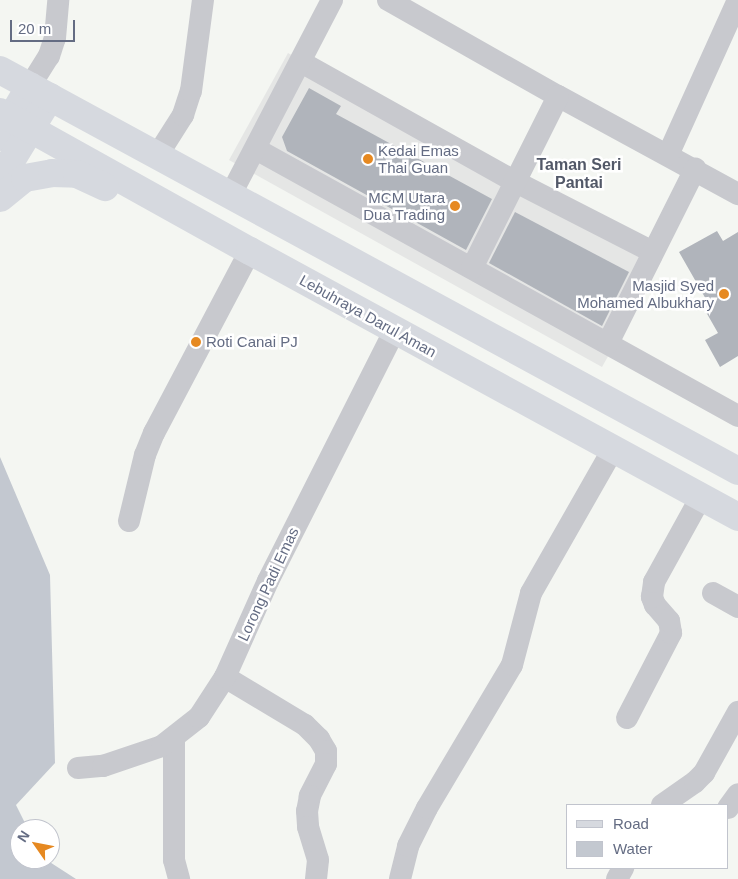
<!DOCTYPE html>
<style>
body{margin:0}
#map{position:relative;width:738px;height:879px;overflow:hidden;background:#f4f6f2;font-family:Arial,sans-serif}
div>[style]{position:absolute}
.built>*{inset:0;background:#e5e6e5}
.water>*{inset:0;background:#c3c8d0}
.building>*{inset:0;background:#b0b4bb}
.minor>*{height:22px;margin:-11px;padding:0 11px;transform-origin:11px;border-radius:11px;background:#c8c9ce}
.major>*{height:28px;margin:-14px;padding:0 14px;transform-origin:14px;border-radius:14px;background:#d6d9df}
.highway>*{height:28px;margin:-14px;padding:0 14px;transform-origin:14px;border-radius:14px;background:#d6d9df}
.dots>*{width:14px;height:14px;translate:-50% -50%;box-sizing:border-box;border:2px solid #fff;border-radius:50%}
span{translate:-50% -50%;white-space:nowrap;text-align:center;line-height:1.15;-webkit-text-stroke:5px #fff;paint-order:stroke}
.poi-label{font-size:15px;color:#646c83}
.left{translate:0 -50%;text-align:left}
.right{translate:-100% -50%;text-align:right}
.street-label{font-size:15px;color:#646c83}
.neighbourhood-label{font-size:16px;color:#525868;font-weight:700}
.legend{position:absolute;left:566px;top:804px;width:162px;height:65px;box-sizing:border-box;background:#fff;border:1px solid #c1c4cd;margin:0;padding:6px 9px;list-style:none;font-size:15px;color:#646c83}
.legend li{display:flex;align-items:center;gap:10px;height:25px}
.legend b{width:25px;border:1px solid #c1c4cd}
.north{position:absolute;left:10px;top:819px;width:50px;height:50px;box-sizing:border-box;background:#fff;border:1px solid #c1c4cd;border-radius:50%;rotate:303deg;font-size:14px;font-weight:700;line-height:20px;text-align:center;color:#646c83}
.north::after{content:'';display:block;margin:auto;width:18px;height:22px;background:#e68921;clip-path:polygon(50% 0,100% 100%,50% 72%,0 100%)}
.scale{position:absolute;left:10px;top:20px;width:65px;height:22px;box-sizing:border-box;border:2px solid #646c83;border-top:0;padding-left:6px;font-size:15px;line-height:18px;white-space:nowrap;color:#646c83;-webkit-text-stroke:4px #fff;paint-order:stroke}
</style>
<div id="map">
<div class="built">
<div style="clip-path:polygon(288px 53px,662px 260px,602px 367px,229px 160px)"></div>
</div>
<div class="water">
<div style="clip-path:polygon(0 457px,50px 575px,55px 763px,16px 805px,28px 829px,20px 829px,20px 859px,45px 859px,76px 879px,0 879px)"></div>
</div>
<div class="building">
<div style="clip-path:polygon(309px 88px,341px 106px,336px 114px,492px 199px,466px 250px,287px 151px,282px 137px)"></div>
<div style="clip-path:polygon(515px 212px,629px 272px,602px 326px,489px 263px)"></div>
<div style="clip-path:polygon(717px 231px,723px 241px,738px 232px,738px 356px,720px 367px,705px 340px,718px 333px,702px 305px,707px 301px,679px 252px)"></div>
</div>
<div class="minor">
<div style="left:388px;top:0;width:195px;rotate:29.5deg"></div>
<div style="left:558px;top:96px;width:205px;rotate:28.6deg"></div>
<div style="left:301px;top:62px;width:244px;rotate:29.2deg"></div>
<div style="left:514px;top:181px;width:156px;rotate:27.1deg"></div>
<div style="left:30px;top:86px;width:36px;rotate:-58deg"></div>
<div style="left:49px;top:56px;width:19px;rotate:-72deg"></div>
<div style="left:55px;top:38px;width:38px;rotate:-85deg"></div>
<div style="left:256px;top:149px;width:551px;rotate:28.98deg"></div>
<div style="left:668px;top:155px;width:170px;rotate:-65.7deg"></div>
<div style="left:157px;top:156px;width:49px;rotate:-57.6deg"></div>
<div style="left:183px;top:115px;width:25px;rotate:-72deg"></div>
<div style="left:191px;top:91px;width:92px;rotate:-82.5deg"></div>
<div style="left:230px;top:196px;width:221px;rotate:-62.5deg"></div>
<div style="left:472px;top:268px;width:192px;rotate:-63.4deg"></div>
<div style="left:608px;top:343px;width:195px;rotate:-63.4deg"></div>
<div style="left:129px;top:521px;width:68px;rotate:-76.4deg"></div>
<div style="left:145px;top:455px;width:24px;rotate:-68deg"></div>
<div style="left:154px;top:433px;width:206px;rotate:-62.2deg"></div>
<div style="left:713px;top:593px;width:29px;rotate:29deg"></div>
<div style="left:225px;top:677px;width:93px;rotate:31deg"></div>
<div style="left:305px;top:725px;width:20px;rotate:45deg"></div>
<div style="left:319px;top:739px;width:14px;rotate:60deg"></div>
<div style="left:326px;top:751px;width:13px;rotate:90deg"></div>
<div style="left:326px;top:764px;width:36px;rotate:117deg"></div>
<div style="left:310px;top:796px;width:15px;rotate:101deg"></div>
<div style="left:307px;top:811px;width:16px;rotate:86deg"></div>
<div style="left:308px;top:827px;width:34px;rotate:73deg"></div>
<div style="left:318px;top:860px;width:19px;rotate:96deg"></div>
<div style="left:627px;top:718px;width:96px;rotate:-62.6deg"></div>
<div style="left:671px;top:633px;width:12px;rotate:-99deg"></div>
<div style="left:669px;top:621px;width:21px;rotate:-131deg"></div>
<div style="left:655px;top:605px;width:9px;rotate:-111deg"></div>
<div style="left:652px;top:597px;width:15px;rotate:-82deg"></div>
<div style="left:654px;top:582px;width:97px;rotate:-61.1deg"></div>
<div style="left:174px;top:738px;width:122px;rotate:90deg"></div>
<div style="left:174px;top:860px;width:20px;rotate:75deg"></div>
<div style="left:78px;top:768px;width:25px;rotate:-5deg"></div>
<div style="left:103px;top:766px;width:62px;rotate:-18.7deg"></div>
<div style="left:162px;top:746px;width:47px;rotate:-38.1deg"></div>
<div style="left:199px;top:717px;width:48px;rotate:-57deg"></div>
<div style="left:225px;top:677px;width:105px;rotate:-65.9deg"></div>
<div style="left:268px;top:581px;width:281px;rotate:-63.2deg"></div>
<div style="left:662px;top:805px;width:40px;rotate:-34.9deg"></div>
<div style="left:695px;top:782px;width:13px;rotate:-45deg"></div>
<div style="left:704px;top:773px;width:70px;rotate:-60.9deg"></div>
<div style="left:728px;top:808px;width:17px;rotate:-54deg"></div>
<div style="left:400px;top:879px;width:34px;rotate:-76deg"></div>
<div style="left:408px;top:846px;width:42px;rotate:-63.4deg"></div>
<div style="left:427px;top:808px;width:166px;rotate:-59.3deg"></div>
<div style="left:512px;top:665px;width:74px;rotate:-75.2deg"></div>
<div style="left:531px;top:593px;width:166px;rotate:-60.3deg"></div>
<div style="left:617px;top:879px;width:13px;rotate:-61deg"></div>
</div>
<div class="major">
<div style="left:0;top:137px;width:59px;rotate:-59.5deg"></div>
<div style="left:0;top:179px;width:96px;rotate:-58.6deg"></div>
</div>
<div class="highway">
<div style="left:0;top:70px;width:840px;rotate:28.52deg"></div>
<div style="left:0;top:112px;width:286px;rotate:29.1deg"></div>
<div style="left:250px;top:251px;width:556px;rotate:28.59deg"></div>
<div style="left:0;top:198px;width:32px;rotate:-39deg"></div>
<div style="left:25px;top:178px;width:27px;rotate:-10deg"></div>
<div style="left:52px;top:173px;width:25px;rotate:2deg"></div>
<div style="left:77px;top:174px;width:31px;rotate:25deg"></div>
</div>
<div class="dots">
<div style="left:368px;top:159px;background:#e68921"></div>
<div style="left:455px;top:206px;background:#e68921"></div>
<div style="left:724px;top:294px;background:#e68921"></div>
<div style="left:196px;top:342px;background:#e68921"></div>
</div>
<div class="poi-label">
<span class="left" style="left:378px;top:159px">Kedai Emas<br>Thai Guan</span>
<span class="right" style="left:445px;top:206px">MCM Utara<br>Dua Trading</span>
<span class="right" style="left:714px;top:294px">Masjid Syed<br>Mohamed Albukhary</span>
<span class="left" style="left:206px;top:342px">Roti Canai PJ</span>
</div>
<div class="street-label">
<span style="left:368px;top:316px;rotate:29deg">Lebuhraya Darul Aman</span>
<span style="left:268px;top:584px;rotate:-65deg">Lorong Padi Emas</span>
</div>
<div class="neighbourhood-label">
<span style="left:579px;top:174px">Taman Seri<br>Pantai</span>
</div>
<ul class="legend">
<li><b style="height:6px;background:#d6d9df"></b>Road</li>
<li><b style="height:14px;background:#c3c8d0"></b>Water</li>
</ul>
<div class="north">N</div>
<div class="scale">20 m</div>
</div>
